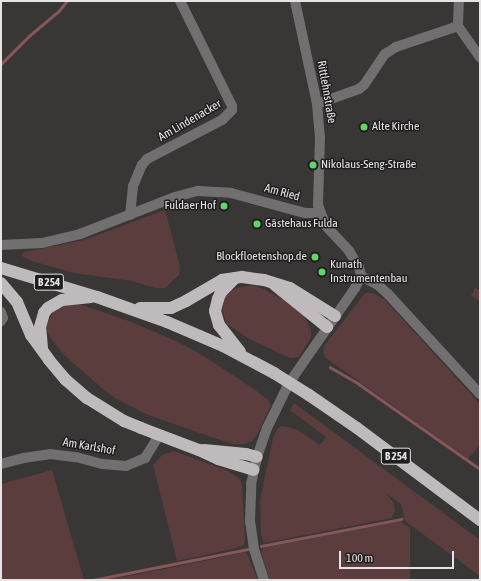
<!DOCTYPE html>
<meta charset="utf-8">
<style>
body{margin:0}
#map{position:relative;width:481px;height:581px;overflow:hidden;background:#393636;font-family:"Asap Condensed",sans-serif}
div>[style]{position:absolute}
.green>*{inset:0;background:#5c3d3e}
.stream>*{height:2.5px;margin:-1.25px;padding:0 1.25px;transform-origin:1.25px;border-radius:1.25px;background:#855759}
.minor>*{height:10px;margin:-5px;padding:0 5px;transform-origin:5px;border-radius:5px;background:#716f6f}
.highway>*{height:12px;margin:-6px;padding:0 6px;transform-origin:6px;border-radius:6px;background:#bfbbbc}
.highway-bridge>*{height:12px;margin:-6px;padding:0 6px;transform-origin:6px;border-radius:6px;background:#bfbbbc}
.dots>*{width:11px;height:11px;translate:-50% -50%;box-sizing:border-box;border:2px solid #1f1e1e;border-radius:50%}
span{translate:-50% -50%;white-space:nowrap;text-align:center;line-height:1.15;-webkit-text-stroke:3px #1f1e1e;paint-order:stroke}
.shield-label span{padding:1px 3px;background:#1f1e1e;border:1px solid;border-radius:3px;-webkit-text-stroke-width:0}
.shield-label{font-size:11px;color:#e5e3e3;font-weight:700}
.street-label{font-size:12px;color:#e5e3e3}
.poi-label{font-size:12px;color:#e5e3e3}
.left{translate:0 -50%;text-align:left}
.right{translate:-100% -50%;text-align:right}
.frame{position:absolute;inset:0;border:2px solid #e5e3e3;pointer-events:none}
.scale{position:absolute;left:339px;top:551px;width:115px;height:18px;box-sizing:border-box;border:2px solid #e5e3e3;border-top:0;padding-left:5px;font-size:12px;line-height:14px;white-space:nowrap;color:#e5e3e3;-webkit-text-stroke:3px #1f1e1e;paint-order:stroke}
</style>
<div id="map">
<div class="green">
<div style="clip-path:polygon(165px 210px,180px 266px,179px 275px,165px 288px,155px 288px,132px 281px,74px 273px,32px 261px,22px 256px,24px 252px,84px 240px)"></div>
<div style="clip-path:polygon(252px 285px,262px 288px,284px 300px,305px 317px,311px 330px,311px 337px,299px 357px,290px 358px,281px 354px,246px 337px,226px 323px,222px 308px,224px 299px,228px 293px,236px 288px)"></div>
<div style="clip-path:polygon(475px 288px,480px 290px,480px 301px,471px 296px)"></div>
<div style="clip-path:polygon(365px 293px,372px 293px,384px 299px,480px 404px,480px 445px,468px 459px,326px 358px,323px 353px,325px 345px)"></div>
<div style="clip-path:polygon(79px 304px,129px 321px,178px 342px,199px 353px,254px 389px,268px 400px,271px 405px,257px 435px,252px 441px,244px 444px,233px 444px,217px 439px,146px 414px,115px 398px,103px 389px,62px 353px,50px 337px,47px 330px,47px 323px,54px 311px,67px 305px)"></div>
<div style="clip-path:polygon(294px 403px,480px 540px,480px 576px,405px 521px,401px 504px,387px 494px,394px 504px,395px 510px,392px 518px,264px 543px,261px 535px,260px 500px,273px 438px,277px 429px,282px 426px,296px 429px,320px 445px,326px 437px,290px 410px)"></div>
<div style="clip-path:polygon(174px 451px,226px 470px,239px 478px,242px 484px,245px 542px,244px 545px,237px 548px,177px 561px,153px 465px,162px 455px)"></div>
<div style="clip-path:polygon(52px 470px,84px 580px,1px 580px,1px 484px)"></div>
<div style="clip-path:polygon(400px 521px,410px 528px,410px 580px,270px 580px,261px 553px,263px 548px)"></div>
<div style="clip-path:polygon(246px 552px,258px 580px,107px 580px,155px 571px)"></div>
</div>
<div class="stream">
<div style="left:1px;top:64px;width:40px;rotate:-45deg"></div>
<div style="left:29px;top:36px;width:38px;rotate:-40deg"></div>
<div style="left:58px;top:12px;width:14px;rotate:-51deg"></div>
<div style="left:330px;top:367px;width:34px;rotate:30deg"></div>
<div style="left:359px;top:384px;width:148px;rotate:35.1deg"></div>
<div style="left:261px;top:546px;width:143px;rotate:-10.9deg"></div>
<div style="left:93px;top:580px;width:158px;rotate:-11.3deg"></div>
</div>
<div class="minor">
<div style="left:295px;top:1px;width:105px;rotate:77.9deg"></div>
<div style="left:317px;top:104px;width:33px;rotate:85deg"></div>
<div style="left:320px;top:137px;width:68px;rotate:91.7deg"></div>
<div style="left:318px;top:205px;width:22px;rotate:69deg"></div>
<div style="left:326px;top:226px;width:34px;rotate:47deg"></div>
<div style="left:349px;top:251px;width:19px;rotate:58deg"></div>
<div style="left:359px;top:267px;width:9px;rotate:77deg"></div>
<div style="left:458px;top:26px;width:39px;rotate:55deg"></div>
<div style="left:458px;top:26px;width:25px;rotate:-88deg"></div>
<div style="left:317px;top:104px;width:45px;rotate:-19.7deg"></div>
<div style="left:359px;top:89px;width:6px;rotate:-39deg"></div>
<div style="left:364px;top:85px;width:37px;rotate:-56deg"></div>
<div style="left:385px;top:54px;width:13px;rotate:-32deg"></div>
<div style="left:396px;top:47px;width:65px;rotate:-18.7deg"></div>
<div style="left:130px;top:215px;width:29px;rotate:-84deg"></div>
<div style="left:133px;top:186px;width:23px;rotate:-67deg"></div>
<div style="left:142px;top:165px;width:8px;rotate:-50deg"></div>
<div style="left:147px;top:159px;width:85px;rotate:-27.5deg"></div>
<div style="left:222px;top:120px;width:14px;rotate:-45deg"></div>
<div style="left:232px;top:110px;width:4px;rotate:-90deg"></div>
<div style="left:232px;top:106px;width:117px;rotate:-116.3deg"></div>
<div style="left:1px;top:245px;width:41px;rotate:-2.8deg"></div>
<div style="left:42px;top:243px;width:39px;rotate:-13deg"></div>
<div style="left:80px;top:234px;width:102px;rotate:-21.3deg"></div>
<div style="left:175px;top:197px;width:24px;rotate:-15deg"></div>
<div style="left:198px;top:191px;width:33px;rotate:3deg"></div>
<div style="left:231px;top:193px;width:77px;rotate:15.1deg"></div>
<div style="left:305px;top:213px;width:15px"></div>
<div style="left:361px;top:276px;width:19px;rotate:28deg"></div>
<div style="left:378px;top:285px;width:13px;rotate:42deg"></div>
<div style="left:388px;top:294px;width:136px;rotate:47.4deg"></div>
<div style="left:1px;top:312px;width:6px;rotate:72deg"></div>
<div style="left:3px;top:318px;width:4px;rotate:124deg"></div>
<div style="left:1px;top:464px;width:23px;rotate:-15deg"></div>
<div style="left:23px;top:458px;width:27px;rotate:-8deg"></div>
<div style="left:50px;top:454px;width:26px;rotate:7deg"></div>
<div style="left:76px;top:457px;width:27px;rotate:15deg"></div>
<div style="left:102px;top:464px;width:24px;rotate:5deg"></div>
<div style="left:126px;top:466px;width:21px;rotate:-23deg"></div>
<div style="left:145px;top:458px;width:26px;rotate:-58deg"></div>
<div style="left:264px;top:580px;width:33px;rotate:-108deg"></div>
<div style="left:254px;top:549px;width:27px;rotate:-98deg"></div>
<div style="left:250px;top:522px;width:38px;rotate:-88deg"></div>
<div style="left:251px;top:484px;width:28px;rotate:-77deg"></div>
<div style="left:257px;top:457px;width:31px;rotate:-71deg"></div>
<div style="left:267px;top:428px;width:50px;rotate:-63.9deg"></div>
<div style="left:289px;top:383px;width:116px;rotate:-55.2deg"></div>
<div style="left:355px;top:288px;width:13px;rotate:-63deg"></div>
</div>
<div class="highway">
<div style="left:1px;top:268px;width:100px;rotate:16.8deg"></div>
<div style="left:97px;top:297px;width:74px;rotate:19.7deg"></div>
<div style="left:167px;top:322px;width:61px;rotate:23.2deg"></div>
<div style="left:223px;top:346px;width:58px;rotate:27.9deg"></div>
<div style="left:235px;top:278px;width:20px;rotate:135deg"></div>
<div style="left:221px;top:292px;width:8px;rotate:113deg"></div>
<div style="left:218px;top:299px;width:12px;rotate:104deg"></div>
<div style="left:215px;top:311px;width:15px;rotate:74deg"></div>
<div style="left:219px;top:325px;width:34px;rotate:52deg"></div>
<div style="left:1px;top:283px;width:25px;rotate:50deg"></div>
<div style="left:17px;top:302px;width:36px;rotate:67deg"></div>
<div style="left:31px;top:335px;width:31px;rotate:54deg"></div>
<div style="left:49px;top:360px;width:26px;rotate:50deg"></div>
<div style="left:66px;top:380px;width:28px;rotate:41deg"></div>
<div style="left:87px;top:398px;width:44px;rotate:31.9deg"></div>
<div style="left:124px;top:421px;width:18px;rotate:22deg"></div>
<div style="left:141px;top:428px;width:62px;rotate:20.8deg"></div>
<div style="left:199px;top:450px;width:21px;rotate:25deg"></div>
<div style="left:218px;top:459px;width:37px;rotate:17deg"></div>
<div style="left:275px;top:285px;width:67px;rotate:38.9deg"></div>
<div style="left:140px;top:308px;width:31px"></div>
<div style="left:171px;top:308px;width:17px;rotate:-25deg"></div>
<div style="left:186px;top:301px;width:42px;rotate:-30.3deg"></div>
<div style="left:222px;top:280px;width:20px;rotate:-9deg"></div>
<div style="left:242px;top:277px;width:22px;rotate:8deg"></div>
<div style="left:264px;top:280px;width:27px;rotate:17deg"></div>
<div style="left:290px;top:288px;width:53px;rotate:31.9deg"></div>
<div style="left:42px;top:348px;width:21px;rotate:-95deg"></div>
<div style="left:40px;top:327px;width:15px;rotate:-74deg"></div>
<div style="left:44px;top:313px;width:6px;rotate:-51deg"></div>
<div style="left:48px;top:308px;width:16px;rotate:-30deg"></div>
<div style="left:62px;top:300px;width:29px;rotate:-6deg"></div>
<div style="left:309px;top:395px;width:58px;rotate:34.5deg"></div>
<div style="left:357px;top:428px;width:154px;rotate:36.8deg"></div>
<div style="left:204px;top:450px;width:42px;rotate:5.4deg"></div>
<div style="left:246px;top:454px;width:11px;rotate:15deg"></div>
</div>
<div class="highway-bridge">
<div style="left:274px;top:373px;width:41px;rotate:32.2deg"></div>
</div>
<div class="dots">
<div style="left:364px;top:127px;background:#64d468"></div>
<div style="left:313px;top:165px;background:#64d468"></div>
<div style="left:224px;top:206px;background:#64d468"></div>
<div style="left:257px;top:224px;background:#64d468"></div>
<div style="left:315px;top:257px;background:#64d468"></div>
<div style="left:322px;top:272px;background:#64d468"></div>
</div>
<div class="shield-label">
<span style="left:49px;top:282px">B 254</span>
<span style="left:396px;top:456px">B 254</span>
</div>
<div class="street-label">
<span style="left:326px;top:92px;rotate:80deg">Rittlehnstraße</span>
<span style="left:190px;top:121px;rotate:-30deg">Am Lindenacker</span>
<span style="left:282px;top:193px;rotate:15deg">Am Ried</span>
<span style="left:89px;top:447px;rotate:10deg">Am Karlshof</span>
</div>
<div class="poi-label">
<span class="left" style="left:372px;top:127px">Alte Kirche</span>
<span class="left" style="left:321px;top:165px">Nikolaus-Seng-Straße</span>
<span class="right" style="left:216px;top:206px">Fuldaer Hof</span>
<span class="left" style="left:265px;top:224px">Gästehaus Fulda</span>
<span class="right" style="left:307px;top:257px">Blockfloetenshop.de</span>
<span class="left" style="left:330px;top:272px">Kunath<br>Instrumentenbau</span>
</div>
<div class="frame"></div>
<div class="scale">100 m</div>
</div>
